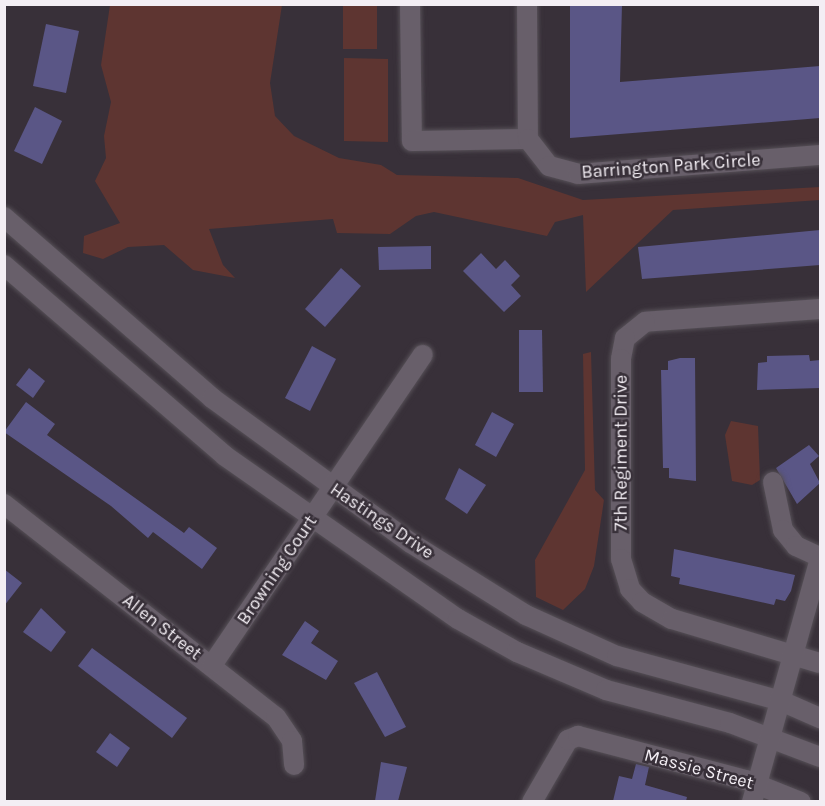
<!DOCTYPE html>
<style>
body{margin:0}
#map{position:relative;width:825px;height:806px;overflow:hidden;background:#383039;font-family:Karla,sans-serif}
div>[style]{position:absolute}
.green>*{inset:0;background:#5e3531}
.building>*{inset:0;background:#5a5686}
.roads{filter:drop-shadow(0 0 2px #565057) drop-shadow(0 0 2px #565057)}
.minor>*{height:20px;margin:-10px;padding:0 10px;transform-origin:10px;border-radius:10px;background:#685f6a}
span{translate:-50% -50%;white-space:nowrap;text-align:center;line-height:1.15;-webkit-text-stroke:5px #383039;paint-order:stroke}
.street-label{font-size:18px;color:#f3eef4}
.frame{position:absolute;inset:0;border:6px solid #f3eef4;pointer-events:none}
</style>
<div id="map">
<div class="green">
<div style="clip-path:polygon(110px 5px,282px 5px,270px 83px,275px 116px,294px 136px,339px 158px,381px 165px,397px 175px,518px 178px,583px 200px,820px 187px,820px 200px,673px 210px,586px 292px,583px 215px,555px 222px,547px 236px,434px 212px,416px 216px,390px 234px,337px 233px,333px 219px,209px 229px,223px 265px,235px 278px,193px 270px,164px 245px,128px 247px,103px 259px,83px 253px,84px 236px,120px 223px,95px 181px,106px 158px,104px 136px,111px 102px,101px 65px)"></div>
<div style="clip-path:polygon(343px 5px,377px 5px,377px 49px,343px 49px)"></div>
<div style="clip-path:polygon(344px 58px,388px 59px,388px 142px,344px 141px)"></div>
<div style="clip-path:polygon(591px 352px,595px 490px,604px 500px,594px 566px,585px 589px,563px 610px,536px 597px,535px 560px,585px 470px,583px 354px)"></div>
<div style="clip-path:polygon(731px 421px,758px 426px,760px 480px,752px 485px,732px 481px,725px 435px)"></div>
</div>
<div class="building">
<div style="clip-path:polygon(570px 4px,622px 4px,620px 82px,820px 66px,820px 118px,570px 138px)"></div>
<div style="clip-path:polygon(46px 24px,79px 31px,66px 93px,33px 86px)"></div>
<div style="clip-path:polygon(35px 107px,62px 121px,42px 164px,14px 151px)"></div>
<div style="clip-path:polygon(820px 230px,820px 265px,642px 279px,638px 247px)"></div>
<div style="clip-path:polygon(431px 246px,431px 269px,379px 270px,378px 247px)"></div>
<div style="clip-path:polygon(481px 253px,496px 269px,505px 260px,520px 276px,511px 285px,521px 296px,504px 312px,463px 271px)"></div>
<div style="clip-path:polygon(341px 268px,361px 286px,325px 327px,305px 309px)"></div>
<div style="clip-path:polygon(519px 330px,542px 330px,543px 392px,519px 392px)"></div>
<div style="clip-path:polygon(312px 346px,336px 359px,310px 411px,285px 398px)"></div>
<div style="clip-path:polygon(809px 355px,810px 361px,820px 360px,820px 388px,757px 390px,758px 363px,767px 362px,767px 356px)"></div>
<div style="clip-path:polygon(680px 358px,695px 358px,696px 481px,669px 478px,669px 468px,663px 468px,661px 370px,668px 370px,668px 361px)"></div>
<div style="clip-path:polygon(29px 368px,45px 381px,33px 398px,16px 385px)"></div>
<div style="clip-path:polygon(26px 402px,55px 424px,47px 435px,184px 533px,189px 527px,217px 548px,202px 569px,153px 532px,148px 538px,111px 506px,4px 432px)"></div>
<div style="clip-path:polygon(492px 412px,514px 424px,496px 457px,475px 445px)"></div>
<div style="clip-path:polygon(809px 445px,819px 456px,810px 464px,820px 483px,797px 504px,776px 468px)"></div>
<div style="clip-path:polygon(459px 468px,486px 485px,467px 514px,445px 499px)"></div>
<div style="clip-path:polygon(674px 549px,795px 575px,791px 591px,785px 601px,776px 599px,774px 605px,679px 584px,680px 578px,671px 576px)"></div>
<div style="clip-path:polygon(4px 569px,22px 583px,4px 606px)"></div>
<div style="clip-path:polygon(41px 608px,66px 632px,51px 652px,23px 632px)"></div>
<div style="clip-path:polygon(305px 621px,319px 631px,311px 643px,338px 661px,326px 680px,282px 655px)"></div>
<div style="clip-path:polygon(92px 648px,187px 718px,172px 738px,78px 666px)"></div>
<div style="clip-path:polygon(377px 672px,406px 727px,385px 737px,354px 683px)"></div>
<div style="clip-path:polygon(110px 733px,130px 748px,117px 767px,96px 752px)"></div>
<div style="clip-path:polygon(381px 762px,407px 767px,398px 801px,375px 801px)"></div>
<div style="clip-path:polygon(636px 764px,649px 767px,645px 785px,687px 797px,686px 801px,613px 801px,619px 776px,632px 779px)"></div>
</div>
<div class="roads">
<div class="minor">
<div style="left:410px;top:4px;width:137px;rotate:89.2deg"></div>
<div style="left:412px;top:141px;width:116px;rotate:-1deg"></div>
<div style="left:527px;top:4px;width:135px;rotate:89.6deg"></div>
<div style="left:528px;top:139px;width:34px;rotate:52deg"></div>
<div style="left:549px;top:166px;width:30px;rotate:15deg"></div>
<div style="left:578px;top:174px;width:243px;rotate:-4.5deg"></div>
<div style="left:4px;top:217px;width:276px;rotate:41deg"></div>
<div style="left:212px;top:398px;width:246px;rotate:36.1deg"></div>
<div style="left:411px;top:543px;width:136px;rotate:32.1deg"></div>
<div style="left:526px;top:615px;width:100px;rotate:24.3deg"></div>
<div style="left:617px;top:656px;width:170px;rotate:15.3deg"></div>
<div style="left:781px;top:701px;width:43px;rotate:23.6deg"></div>
<div style="left:4px;top:265px;width:292px;rotate:40.8deg"></div>
<div style="left:225px;top:456px;width:284px;rotate:35deg"></div>
<div style="left:458px;top:619px;width:68px;rotate:29.2deg"></div>
<div style="left:517px;top:652px;width:97px;rotate:23.1deg"></div>
<div style="left:606px;top:690px;width:128px;rotate:14.9deg"></div>
<div style="left:730px;top:723px;width:96px;rotate:20.7deg"></div>
<div style="left:820px;top:309px;width:175px;rotate:175.8deg"></div>
<div style="left:645px;top:322px;width:26px;rotate:141deg"></div>
<div style="left:625px;top:338px;width:21px;rotate:101deg"></div>
<div style="left:621px;top:359px;width:200px;rotate:90deg"></div>
<div style="left:621px;top:559px;width:31px;rotate:73deg"></div>
<div style="left:630px;top:589px;width:18px;rotate:47deg"></div>
<div style="left:642px;top:602px;width:34px;rotate:30deg"></div>
<div style="left:672px;top:619px;width:154px;rotate:16.6deg"></div>
<div style="left:773px;top:482px;width:49px;rotate:78.2deg"></div>
<div style="left:783px;top:530px;width:21px;rotate:51deg"></div>
<div style="left:796px;top:546px;width:26px;rotate:25deg"></div>
<div style="left:4px;top:504px;width:345px;rotate:38.1deg"></div>
<div style="left:276px;top:717px;width:29px;rotate:56deg"></div>
<div style="left:292px;top:741px;width:24px;rotate:85deg"></div>
<div style="left:212px;top:665px;width:375px;rotate:-55.8deg"></div>
<div style="left:532px;top:802px;width:72px;rotate:-59.9deg"></div>
<div style="left:568px;top:740px;width:11px;rotate:-22deg"></div>
<div style="left:578px;top:736px;width:174px;rotate:14.7deg"></div>
<div style="left:746px;top:780px;width:59px;rotate:21.8deg"></div>
<div style="left:752px;top:802px;width:253px;rotate:-74.4deg"></div>
</div>
</div>
<div class="street-label">
<span style="left:671px;top:166px;rotate:-4deg">Barrington Park Circle</span>
<span style="left:621px;top:453px;rotate:-90deg">7th Regiment Drive</span>
<span style="left:382px;top:521px;rotate:34deg">Hastings Drive</span>
<span style="left:277px;top:570px;rotate:-56deg">Browning Court</span>
<span style="left:162px;top:627px;rotate:38deg">Allen Street</span>
<span style="left:699px;top:769px;rotate:15deg">Massie Street</span>
</div>
<div class="frame"></div>
</div>
